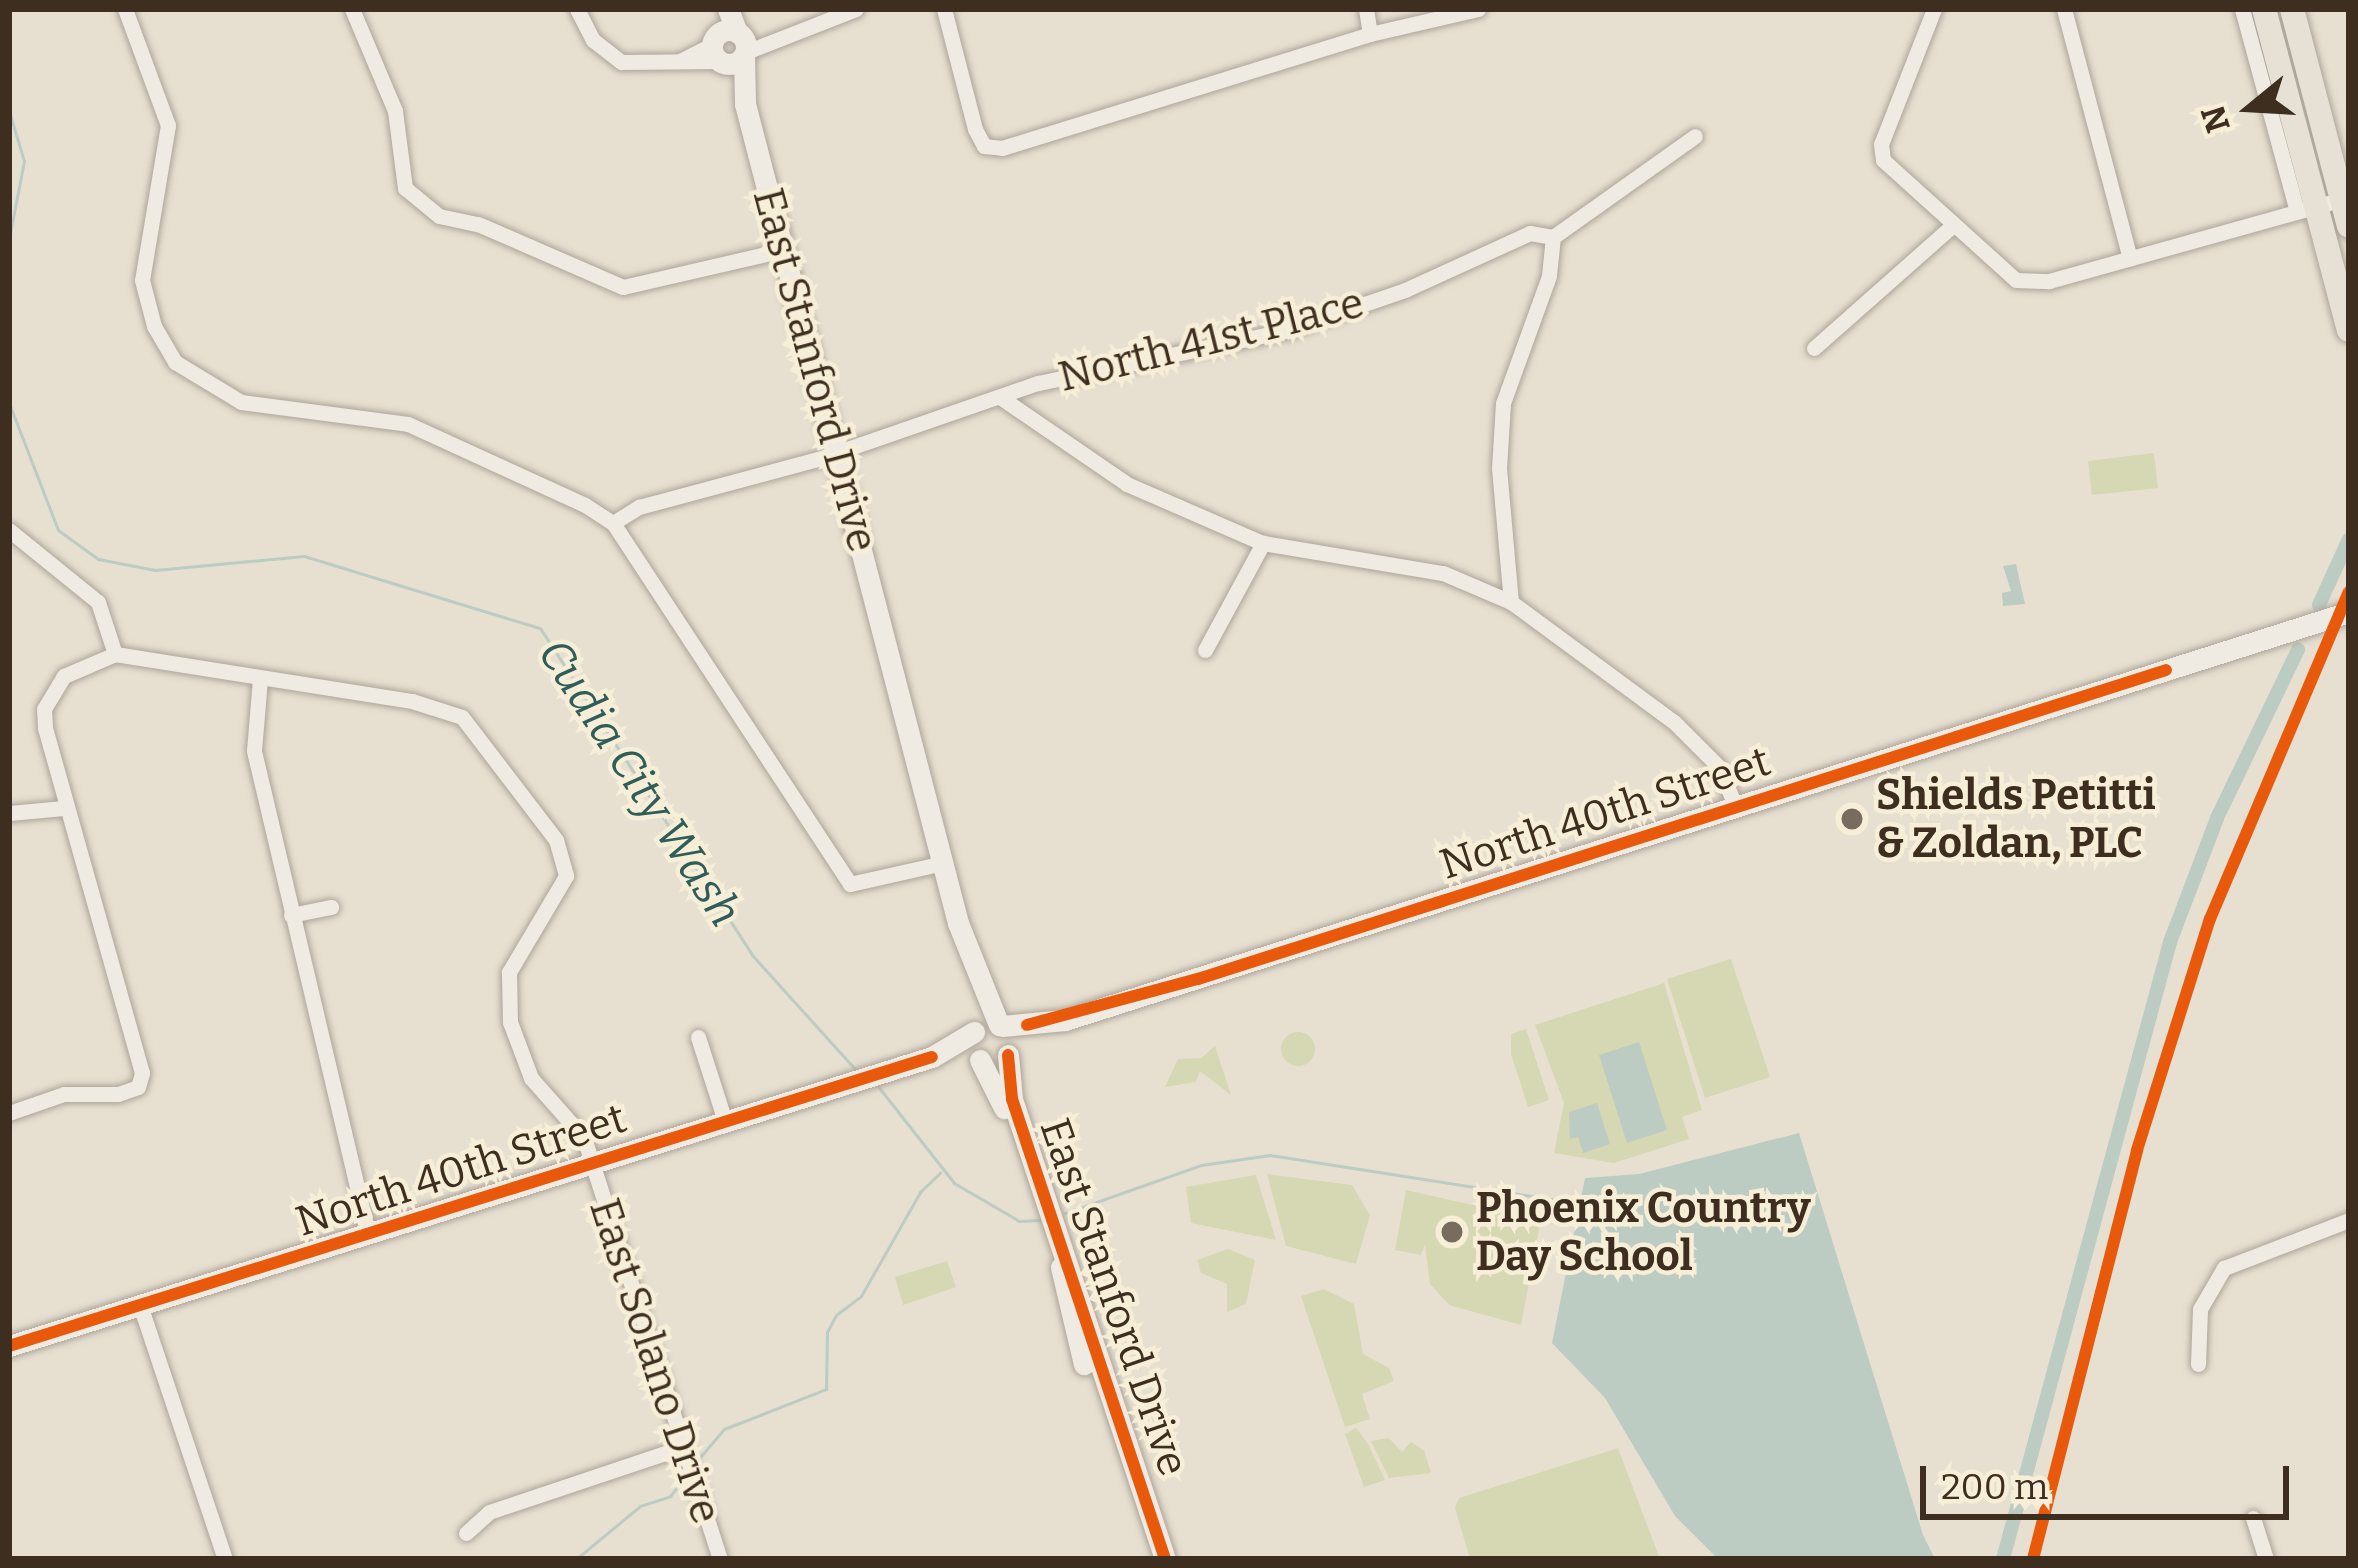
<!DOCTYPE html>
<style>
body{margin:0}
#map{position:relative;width:2358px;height:1568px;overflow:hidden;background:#e7e0d1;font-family:Bitter,serif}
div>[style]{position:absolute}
.green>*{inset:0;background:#d6d7b3}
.round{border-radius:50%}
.water>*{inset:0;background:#bcccc2}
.stream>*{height:3px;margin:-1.5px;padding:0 1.5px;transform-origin:1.5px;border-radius:1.5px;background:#bcccc2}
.canal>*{height:14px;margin:-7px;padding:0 7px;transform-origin:7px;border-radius:7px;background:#bcccc2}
.roads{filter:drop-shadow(0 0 3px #ada599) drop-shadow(0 0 3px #ada599)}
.street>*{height:15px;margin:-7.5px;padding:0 7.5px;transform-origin:7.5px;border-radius:7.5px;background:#efebe3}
.secondary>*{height:21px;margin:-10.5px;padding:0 10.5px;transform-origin:10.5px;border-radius:10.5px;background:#efebe3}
.secondary>.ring{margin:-10.5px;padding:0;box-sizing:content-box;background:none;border:21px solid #efebe3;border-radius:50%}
.primary>*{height:24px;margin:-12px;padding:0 12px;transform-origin:12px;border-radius:12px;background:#e6e1d4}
.cycleway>*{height:12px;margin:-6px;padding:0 6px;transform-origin:6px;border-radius:6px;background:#e8590c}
.dots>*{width:33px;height:33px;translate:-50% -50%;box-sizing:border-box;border:6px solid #f7eed8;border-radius:50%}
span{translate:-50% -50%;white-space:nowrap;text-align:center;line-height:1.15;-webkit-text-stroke:9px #f7eed8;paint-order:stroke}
.street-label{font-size:42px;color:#3d2e20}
.poi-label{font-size:42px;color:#3d2e20;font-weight:700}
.left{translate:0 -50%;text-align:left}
.water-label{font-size:45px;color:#2f5d5a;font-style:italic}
.frame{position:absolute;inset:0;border:12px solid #3d2e20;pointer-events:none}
.north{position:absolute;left:2190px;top:48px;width:120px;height:120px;-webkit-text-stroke:9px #f7eed8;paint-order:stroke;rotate:252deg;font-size:33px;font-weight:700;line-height:48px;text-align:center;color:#3d2e20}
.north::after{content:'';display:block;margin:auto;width:42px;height:54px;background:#3d2e20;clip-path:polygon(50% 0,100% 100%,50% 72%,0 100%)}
.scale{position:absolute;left:1920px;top:1466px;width:369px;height:54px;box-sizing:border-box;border:6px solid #3d2e20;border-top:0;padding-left:15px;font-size:36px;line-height:42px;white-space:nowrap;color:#3d2e20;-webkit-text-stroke:9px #f7eed8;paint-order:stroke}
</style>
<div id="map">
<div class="green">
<div style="clip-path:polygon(2154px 453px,2158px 488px,2092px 495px,2088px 461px)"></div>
<div style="clip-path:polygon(1731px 959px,1770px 1077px,1705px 1098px,1667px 979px)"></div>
<div style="clip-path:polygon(1664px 983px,1702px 1110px,1682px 1117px,1689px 1139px,1614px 1163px,1554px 1153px,1564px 1103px,1535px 1025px)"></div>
<div style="clip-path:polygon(1526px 1029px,1549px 1100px,1528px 1107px,1511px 1054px,1511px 1034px)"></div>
<div class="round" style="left:1281px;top:1032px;width:34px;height:34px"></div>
<div style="clip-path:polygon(1215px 1046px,1231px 1095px,1200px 1071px,1196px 1082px,1165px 1087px,1178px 1059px,1201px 1058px)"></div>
<div style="clip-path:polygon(1267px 1174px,1352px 1185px,1370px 1215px,1356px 1264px,1286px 1246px)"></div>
<div style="clip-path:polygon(1256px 1175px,1276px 1240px,1191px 1223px,1186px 1187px)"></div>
<div style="clip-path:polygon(1406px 1190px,1531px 1218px,1539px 1229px,1521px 1325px,1449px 1305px,1430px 1284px,1425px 1245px,1421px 1255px,1395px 1250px)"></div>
<div style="clip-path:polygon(1228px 1249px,1255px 1260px,1246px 1304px,1227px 1312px,1227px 1284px,1201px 1273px,1197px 1260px)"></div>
<div style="clip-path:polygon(947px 1261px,956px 1287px,903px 1305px,895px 1277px)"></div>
<div style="clip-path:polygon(1324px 1289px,1354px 1304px,1363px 1354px,1389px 1368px,1394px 1381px,1362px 1394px,1370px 1419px,1345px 1427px,1301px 1296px)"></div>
<div style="clip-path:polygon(1356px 1428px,1368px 1444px,1385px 1480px,1364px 1487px,1345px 1434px)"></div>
<div style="clip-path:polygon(1389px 1438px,1402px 1452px,1411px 1442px,1424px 1450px,1431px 1473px,1389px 1478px,1371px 1441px)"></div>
<div style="clip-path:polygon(1618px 1448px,1660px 1559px,1470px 1559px,1455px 1508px,1459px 1498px)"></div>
</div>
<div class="water">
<div style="clip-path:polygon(2016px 564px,2025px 604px,2003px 606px,2002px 593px,2011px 591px,2003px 566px)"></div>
<div style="clip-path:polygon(1639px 1042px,1667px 1130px,1627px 1143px,1599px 1055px)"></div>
<div style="clip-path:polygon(1597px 1103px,1610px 1144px,1583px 1153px,1578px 1137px,1570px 1139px,1569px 1112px)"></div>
<div style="clip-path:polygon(1799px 1133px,1923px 1535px,1935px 1559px,1718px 1559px,1675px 1516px,1605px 1398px,1552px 1343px,1585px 1178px,1639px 1174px)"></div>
</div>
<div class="stream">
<div style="left:9px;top:111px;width:52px;rotate:73.3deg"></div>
<div style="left:24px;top:161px;width:79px;rotate:100.9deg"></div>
<div style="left:9px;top:403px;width:136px;rotate:68.9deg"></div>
<div style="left:58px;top:530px;width:49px;rotate:35.9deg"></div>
<div style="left:98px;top:559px;width:58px;rotate:10.9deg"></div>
<div style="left:155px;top:570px;width:150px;rotate:-5.4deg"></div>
<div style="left:304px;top:556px;width:247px;rotate:17deg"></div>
<div style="left:540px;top:628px;width:390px;rotate:57deg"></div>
<div style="left:752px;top:955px;width:154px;rotate:47.9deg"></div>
<div style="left:877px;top:1085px;width:125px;rotate:51.8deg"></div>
<div style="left:954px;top:1183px;width:75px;rotate:30.3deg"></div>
<div style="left:1019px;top:1221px;width:21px;rotate:-3deg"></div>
<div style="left:1065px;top:1213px;width:144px;rotate:-19.4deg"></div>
<div style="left:1201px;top:1165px;width:70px;rotate:-8.2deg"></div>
<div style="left:1270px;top:1155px;width:318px;rotate:8.9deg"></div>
<div style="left:695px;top:1463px;width:45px;rotate:-49.5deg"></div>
<div style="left:724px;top:1429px;width:110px;rotate:-21.4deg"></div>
<div style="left:826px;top:1389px;width:57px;rotate:-89deg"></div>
<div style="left:827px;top:1332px;width:19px;rotate:-62deg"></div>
<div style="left:836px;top:1315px;width:31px;rotate:-37deg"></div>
<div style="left:861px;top:1296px;width:120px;rotate:-60.4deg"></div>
<div style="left:920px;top:1192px;width:28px;rotate:-44deg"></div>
<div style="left:576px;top:1559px;width:83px;rotate:-39.6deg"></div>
<div style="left:640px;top:1506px;width:32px;rotate:-18deg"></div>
<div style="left:670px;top:1496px;width:26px;rotate:-50deg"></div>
</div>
<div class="canal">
<div style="left:2319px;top:605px;width:72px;rotate:-65.6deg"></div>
<div style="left:2003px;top:1559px;width:639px;rotate:-74.85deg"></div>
<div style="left:2170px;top:942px;width:133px;rotate:-69.2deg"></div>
<div style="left:2217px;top:818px;width:187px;rotate:-64.3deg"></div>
</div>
<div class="roads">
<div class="street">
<div style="left:125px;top:9px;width:124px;rotate:69.7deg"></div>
<div style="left:168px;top:125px;width:157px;rotate:99.5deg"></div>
<div style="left:142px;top:280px;width:48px;rotate:75.4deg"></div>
<div style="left:154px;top:326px;width:42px;rotate:59.7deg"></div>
<div style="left:175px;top:362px;width:77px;rotate:31.2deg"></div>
<div style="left:241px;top:402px;width:168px;rotate:7.5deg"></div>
<div style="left:408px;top:424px;width:195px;rotate:24.6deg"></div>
<div style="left:585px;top:505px;width:33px;rotate:33deg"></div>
<div style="left:613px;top:523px;width:432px;rotate:56.7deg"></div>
<div style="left:850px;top:884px;width:95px;rotate:-12.7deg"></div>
<div style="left:352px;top:9px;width:111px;rotate:67.1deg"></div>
<div style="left:395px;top:111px;width:78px;rotate:82.6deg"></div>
<div style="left:405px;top:188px;width:44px;rotate:39.5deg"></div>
<div style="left:439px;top:216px;width:40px;rotate:12deg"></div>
<div style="left:478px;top:224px;width:158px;rotate:23.5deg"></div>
<div style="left:623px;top:287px;width:164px;rotate:-13deg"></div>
<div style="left:577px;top:9px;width:35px;rotate:63deg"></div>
<div style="left:593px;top:40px;width:36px;rotate:38deg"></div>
<div style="left:621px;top:62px;width:97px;rotate:-0.6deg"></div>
<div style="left:944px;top:9px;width:124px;rotate:75.5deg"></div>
<div style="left:975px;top:129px;width:19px;rotate:62deg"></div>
<div style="left:984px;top:146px;width:18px;rotate:6deg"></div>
<div style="left:1002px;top:148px;width:385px;rotate:-17.2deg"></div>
<div style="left:1370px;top:34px;width:111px;rotate:-13deg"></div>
<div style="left:1366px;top:9px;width:25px;rotate:81deg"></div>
<div style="left:1934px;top:9px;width:145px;rotate:111.4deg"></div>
<div style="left:1881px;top:144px;width:16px;rotate:83deg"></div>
<div style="left:1883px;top:160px;width:179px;rotate:42.1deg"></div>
<div style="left:2016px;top:280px;width:33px;rotate:2deg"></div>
<div style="left:2049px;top:281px;width:304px;rotate:-15.6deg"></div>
<div style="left:2064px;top:9px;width:258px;rotate:75.2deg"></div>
<div style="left:2242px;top:9px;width:209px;rotate:74.8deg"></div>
<div style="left:746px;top:52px;width:118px;rotate:-21.4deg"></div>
<div style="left:680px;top:61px;width:35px;rotate:-27deg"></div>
<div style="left:1553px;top:237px;width:39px;rotate:96deg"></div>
<div style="left:1549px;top:276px;width:135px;rotate:109.9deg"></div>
<div style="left:1503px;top:403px;width:65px;rotate:93.5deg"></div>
<div style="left:1499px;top:468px;width:135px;rotate:84.9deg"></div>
<div style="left:1511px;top:602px;width:202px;rotate:36.4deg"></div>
<div style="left:1674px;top:722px;width:64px;rotate:45deg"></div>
<div style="left:1719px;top:767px;width:41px;rotate:67.2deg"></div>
<div style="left:1814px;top:348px;width:184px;rotate:-41.5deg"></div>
<div style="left:1000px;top:397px;width:154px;rotate:34.4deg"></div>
<div style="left:1127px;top:484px;width:148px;rotate:23.5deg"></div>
<div style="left:1263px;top:543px;width:182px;rotate:9.5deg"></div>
<div style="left:1443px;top:573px;width:74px;rotate:23.1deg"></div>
<div style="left:613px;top:523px;width:31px;rotate:-32deg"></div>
<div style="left:639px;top:507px;width:185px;rotate:-15deg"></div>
<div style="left:818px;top:459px;width:233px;rotate:-19.1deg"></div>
<div style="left:1038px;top:383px;width:257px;rotate:-11.9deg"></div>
<div style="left:1289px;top:330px;width:123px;rotate:-19deg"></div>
<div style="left:1405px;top:290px;width:137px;rotate:-24.5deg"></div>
<div style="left:1530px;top:233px;width:23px;rotate:10deg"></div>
<div style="left:1553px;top:237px;width:174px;rotate:-35.4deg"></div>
<div style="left:9px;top:530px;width:114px;rotate:39deg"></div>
<div style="left:98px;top:602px;width:55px;rotate:71.9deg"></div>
<div style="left:115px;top:654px;width:301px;rotate:9deg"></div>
<div style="left:412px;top:701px;width:52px;rotate:17.7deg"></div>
<div style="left:462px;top:717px;width:155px;rotate:52.6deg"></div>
<div style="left:556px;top:840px;width:37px;rotate:74deg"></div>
<div style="left:566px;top:876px;width:112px;rotate:120.7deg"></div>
<div style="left:509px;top:972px;width:50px;rotate:88.9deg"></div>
<div style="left:510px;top:1022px;width:60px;rotate:69.4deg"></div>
<div style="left:531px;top:1078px;width:80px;rotate:48.5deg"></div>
<div style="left:584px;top:1138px;width:442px;rotate:72.1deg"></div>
<div style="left:1205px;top:650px;width:122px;rotate:-61.5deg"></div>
<div style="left:260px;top:679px;width:72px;rotate:94.8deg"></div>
<div style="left:254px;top:751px;width:496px;rotate:76.7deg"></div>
<div style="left:9px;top:813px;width:55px;rotate:-5.2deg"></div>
<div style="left:291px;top:915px;width:41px;rotate:-11.3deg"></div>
<div style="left:698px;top:1037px;width:88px;rotate:72.2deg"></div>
<div style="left:9px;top:1113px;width:58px;rotate:-19.1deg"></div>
<div style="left:64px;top:1094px;width:54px"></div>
<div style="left:118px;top:1094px;width:21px;rotate:-19deg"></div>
<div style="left:138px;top:1087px;width:15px;rotate:-74deg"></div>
<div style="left:142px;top:1073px;width:359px;rotate:-105.7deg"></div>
<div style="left:45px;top:727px;width:18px;rotate:-93deg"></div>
<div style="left:44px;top:709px;width:39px;rotate:-59deg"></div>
<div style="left:64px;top:676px;width:56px;rotate:-23.3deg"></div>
<div style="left:140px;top:1305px;width:268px;rotate:71.5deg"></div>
<div style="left:2198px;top:1364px;width:55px;rotate:-87.9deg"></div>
<div style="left:2200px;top:1309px;width:48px;rotate:-59.7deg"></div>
<div style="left:2224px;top:1268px;width:134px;rotate:-21deg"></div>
<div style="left:2253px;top:1518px;width:43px;rotate:72.4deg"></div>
<div style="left:466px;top:1533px;width:31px;rotate:-42deg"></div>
<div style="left:489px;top:1512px;width:205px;rotate:-18.5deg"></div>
</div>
<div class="secondary">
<div style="left:728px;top:9px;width:25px;rotate:69deg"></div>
<div class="ring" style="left:712px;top:30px;width:13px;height:13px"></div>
<div style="left:744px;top:55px;width:49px;rotate:88.8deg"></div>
<div style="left:745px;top:104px;width:846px;rotate:75.42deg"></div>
<div style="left:958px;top:923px;width:110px;rotate:68.1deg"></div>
<div style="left:1002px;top:1026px;width:63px;rotate:-5.4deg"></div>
<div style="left:1065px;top:1020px;width:1347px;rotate:-17.63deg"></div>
<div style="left:1008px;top:1055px;width:44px;rotate:84.8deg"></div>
<div style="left:1012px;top:1099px;width:485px;rotate:71.6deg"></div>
<div style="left:980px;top:1060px;width:54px;rotate:63.4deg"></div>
<div style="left:1061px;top:1267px;width:100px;rotate:76.7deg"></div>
<div style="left:9px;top:1346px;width:967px;rotate:-17.39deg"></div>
<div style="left:932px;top:1057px;width:49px;rotate:-30.8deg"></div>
</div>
<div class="primary">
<div style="left:2264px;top:9px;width:332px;rotate:75.2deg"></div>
<div style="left:2292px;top:9px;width:224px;rotate:75.3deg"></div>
</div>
</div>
<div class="cycleway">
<div style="left:1027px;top:1025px;width:177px;rotate:-15.1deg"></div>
<div style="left:1198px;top:979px;width:1016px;rotate:-17.7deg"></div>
<div style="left:1008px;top:1055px;width:44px;rotate:84.8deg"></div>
<div style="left:1012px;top:1099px;width:485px;rotate:71.6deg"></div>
<div style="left:9px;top:1346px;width:967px;rotate:-17.39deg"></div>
<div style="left:2033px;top:1559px;width:422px;rotate:-75.7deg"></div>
<div style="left:2137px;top:1150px;width:242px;rotate:-72.5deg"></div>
<div style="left:2210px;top:919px;width:355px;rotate:-67deg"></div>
</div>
<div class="dots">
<div style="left:1852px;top:819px;background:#786c5e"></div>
<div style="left:1452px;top:1232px;background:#786c5e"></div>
</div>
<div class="street-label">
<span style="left:1211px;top:340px;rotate:-14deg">North 41st Place</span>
<span style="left:815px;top:370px;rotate:75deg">East Stanford Drive</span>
<span style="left:1605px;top:813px;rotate:-18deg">North 40th Street</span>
<span style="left:461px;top:1170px;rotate:-18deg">North 40th Street</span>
<span style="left:1114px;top:1297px;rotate:71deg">East Stanford Drive</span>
<span style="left:655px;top:1361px;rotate:72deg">East Solano Drive</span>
</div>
<div class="poi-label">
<span class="left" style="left:1876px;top:819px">Shields Petitti<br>&amp; Zoldan, PLC</span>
<span class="left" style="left:1476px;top:1232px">Phoenix Country<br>Day School</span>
</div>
<div class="water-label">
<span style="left:639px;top:783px;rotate:57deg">Cudia City Wash</span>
</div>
<div class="frame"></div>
<div class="north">N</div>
<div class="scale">200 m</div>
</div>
